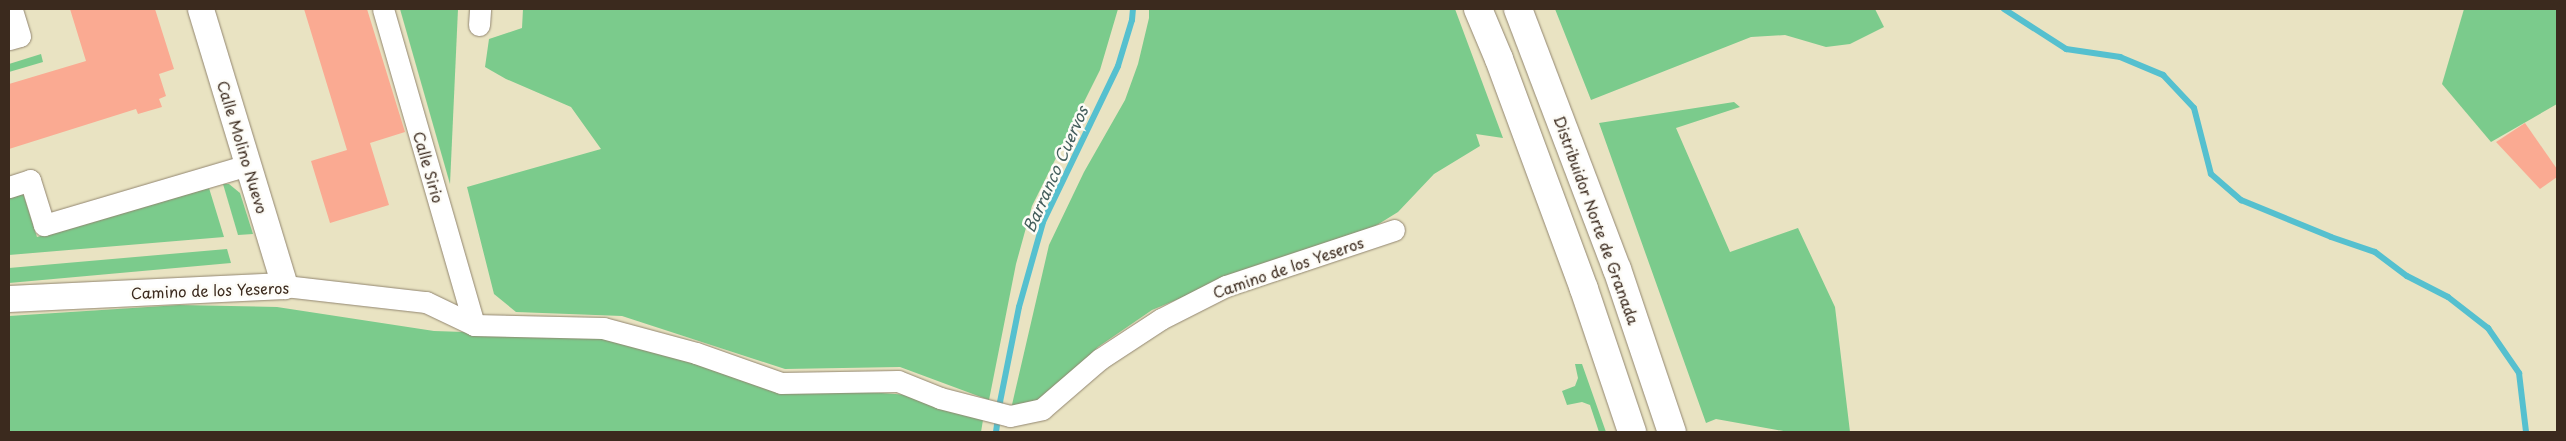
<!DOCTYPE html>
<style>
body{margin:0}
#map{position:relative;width:2566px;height:441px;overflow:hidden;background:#e9e3c2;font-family:"Playpen Sans",sans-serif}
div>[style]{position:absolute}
.green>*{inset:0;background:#7bcb8c}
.stream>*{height:6px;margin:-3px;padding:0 3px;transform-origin:3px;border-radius:3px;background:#55c0cf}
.building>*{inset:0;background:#faaa92}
.roads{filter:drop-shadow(0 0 1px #928670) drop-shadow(0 0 1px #928670)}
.minor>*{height:21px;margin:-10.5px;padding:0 10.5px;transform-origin:10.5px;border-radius:10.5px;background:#fff}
.tertiary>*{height:26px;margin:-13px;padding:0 13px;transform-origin:13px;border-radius:13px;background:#fff}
.primary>*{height:28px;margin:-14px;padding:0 14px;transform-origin:14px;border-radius:14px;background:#fff}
span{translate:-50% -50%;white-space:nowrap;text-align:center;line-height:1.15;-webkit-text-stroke:5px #fdfcf7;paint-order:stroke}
.street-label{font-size:15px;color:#3b2a1e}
.water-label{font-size:16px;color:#445e5c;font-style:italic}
.frame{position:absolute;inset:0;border:10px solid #3b2a1e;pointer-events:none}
</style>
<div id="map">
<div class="green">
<div style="clip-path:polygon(400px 9px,458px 9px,450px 184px)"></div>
<div style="clip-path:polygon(523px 9px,1118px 9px,1100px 70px,1032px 206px,1016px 264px,989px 400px,900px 367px,785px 369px,622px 316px,516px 312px,494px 294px,467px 187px,601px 149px,571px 107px,506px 79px,485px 67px,489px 39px,522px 28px)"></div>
<div style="clip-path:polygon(1149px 9px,1455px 9px,1503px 138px,1476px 134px,1480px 146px,1434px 174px,1398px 212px,1364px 233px,1217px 283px,1152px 310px,1098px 347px,1052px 393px,1035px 403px,1011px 409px,1049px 245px,1084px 172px,1125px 100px,1138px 64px,1149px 18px)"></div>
<div style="clip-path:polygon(1555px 9px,1875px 9px,1884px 27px,1850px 44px,1826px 47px,1785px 35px,1751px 37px,1591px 100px)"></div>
<div style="clip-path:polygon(2464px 9px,2557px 9px,2557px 104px,2491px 142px,2442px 84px)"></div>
<div style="clip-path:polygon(41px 54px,43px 62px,9px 72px,9px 64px)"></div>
<div style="clip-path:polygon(1734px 102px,1740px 107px,1676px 128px,1730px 252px,1798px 228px,1835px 307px,1850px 432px,1789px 432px,1716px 419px,1706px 423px,1599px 123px)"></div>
<div style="clip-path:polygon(223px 184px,229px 184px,240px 193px,253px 234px,238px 235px)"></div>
<div style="clip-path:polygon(209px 188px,224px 237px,9px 255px,9px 197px,23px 193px,37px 237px)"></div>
<div style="clip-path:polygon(227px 249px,231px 263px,9px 283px,9px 268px)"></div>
<div style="clip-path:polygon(179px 305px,277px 307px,434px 331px,618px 337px,799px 387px,909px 395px,983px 420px,981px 432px,9px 432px,9px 316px)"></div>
<div style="clip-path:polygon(1575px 364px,1582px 364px,1606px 432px,1599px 432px,1590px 405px,1582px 402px,1567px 405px,1562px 391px,1575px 386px,1578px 378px)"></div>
</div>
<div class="stream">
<div style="left:2004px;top:9px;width:74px;rotate:32.8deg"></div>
<div style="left:2066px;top:49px;width:55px;rotate:8.4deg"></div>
<div style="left:2120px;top:57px;width:47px;rotate:22.7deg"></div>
<div style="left:2163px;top:75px;width:45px;rotate:46.8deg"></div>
<div style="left:2194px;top:108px;width:68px;rotate:75.6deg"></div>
<div style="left:2211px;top:174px;width:40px;rotate:41deg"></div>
<div style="left:2241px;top:200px;width:97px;rotate:22.3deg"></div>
<div style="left:2331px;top:237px;width:46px;rotate:18.8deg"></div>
<div style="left:2375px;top:252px;width:40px;rotate:37deg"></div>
<div style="left:2407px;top:276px;width:46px;rotate:27.1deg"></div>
<div style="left:2448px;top:297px;width:51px;rotate:37.8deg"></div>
<div style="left:2488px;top:328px;width:55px;rotate:55.4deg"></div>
<div style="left:2519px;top:373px;width:59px;rotate:83.2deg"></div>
<div style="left:996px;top:432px;width:30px;rotate:-82deg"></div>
<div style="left:1000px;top:402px;width:97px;rotate:-78.7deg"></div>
<div style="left:1019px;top:307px;width:88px;rotate:-74.2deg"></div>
<div style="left:1043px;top:222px;width:173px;rotate:-64.3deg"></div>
<div style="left:1118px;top:66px;width:48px;rotate:-73.1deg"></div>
<div style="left:1132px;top:20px;width:11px;rotate:-85deg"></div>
</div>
<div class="building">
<div style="clip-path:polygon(70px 9px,155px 9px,174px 69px,159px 74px,166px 96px,159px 99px,162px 107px,138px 114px,136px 109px,9px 149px,9px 84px,86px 61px)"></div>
<div style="clip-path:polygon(304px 9px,367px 9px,405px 132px,370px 143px,389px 205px,330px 223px,311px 161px,347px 150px)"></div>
<div style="clip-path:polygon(2525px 123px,2557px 169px,2557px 177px,2540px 189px,2496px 142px)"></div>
</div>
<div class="roads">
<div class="minor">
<div style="left:383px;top:9px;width:329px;rotate:73.9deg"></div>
<div style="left:479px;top:25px;width:16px;rotate:-86deg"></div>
<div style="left:9px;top:39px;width:11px;rotate:-15deg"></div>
<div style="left:20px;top:36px;width:28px;rotate:-107deg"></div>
<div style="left:9px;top:187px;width:22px;rotate:-18deg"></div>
<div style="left:30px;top:180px;width:47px;rotate:72.7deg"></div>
<div style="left:44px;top:225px;width:213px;rotate:-16.4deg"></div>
<div style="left:285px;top:286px;width:142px;rotate:6.5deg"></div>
<div style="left:426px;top:302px;width:53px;rotate:25.6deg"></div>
<div style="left:474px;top:325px;width:129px;rotate:1.3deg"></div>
<div style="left:603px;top:328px;width:96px;rotate:15deg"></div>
<div style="left:696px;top:353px;width:90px;rotate:19.4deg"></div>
<div style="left:781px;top:383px;width:117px;rotate:-1deg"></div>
<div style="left:898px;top:381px;width:45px;rotate:22deg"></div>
<div style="left:940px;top:398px;width:72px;rotate:14.4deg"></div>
<div style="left:1010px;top:416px;width:33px;rotate:-12deg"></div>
<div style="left:1042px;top:409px;width:77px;rotate:-40.8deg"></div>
<div style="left:1100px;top:359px;width:73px;rotate:-33.3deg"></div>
<div style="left:1161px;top:319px;width:73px;rotate:-26.9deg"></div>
<div style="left:1226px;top:286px;width:177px;rotate:-18.4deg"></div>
</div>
<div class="tertiary">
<div style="left:9px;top:299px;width:276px;rotate:-2.7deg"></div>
<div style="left:285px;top:286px;width:289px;rotate:-106.9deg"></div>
</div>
<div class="primary">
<div style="left:1478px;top:9px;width:54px;rotate:67.2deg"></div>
<div style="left:1499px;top:59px;width:245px;rotate:69.7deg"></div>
<div style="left:1584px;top:289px;width:151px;rotate:71.4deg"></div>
<div style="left:1518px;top:9px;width:278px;rotate:69.2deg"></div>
<div style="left:1617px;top:269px;width:172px;rotate:71.4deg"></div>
</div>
</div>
<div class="street-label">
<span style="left:243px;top:147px;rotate:73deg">Calle Molino Nuevo</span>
<span style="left:429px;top:167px;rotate:74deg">Calle Sirio</span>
<span style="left:1597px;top:220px;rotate:70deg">Distribuidor Norte de Granada</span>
<span style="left:1288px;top:267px;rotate:-19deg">Camino de los Yeseros</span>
<span style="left:210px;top:290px;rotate:-2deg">Camino de los Yeseros</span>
</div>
<div class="water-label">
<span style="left:1055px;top:169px;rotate:-66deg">Barranco Cuervos</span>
</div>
<div class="frame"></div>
</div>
